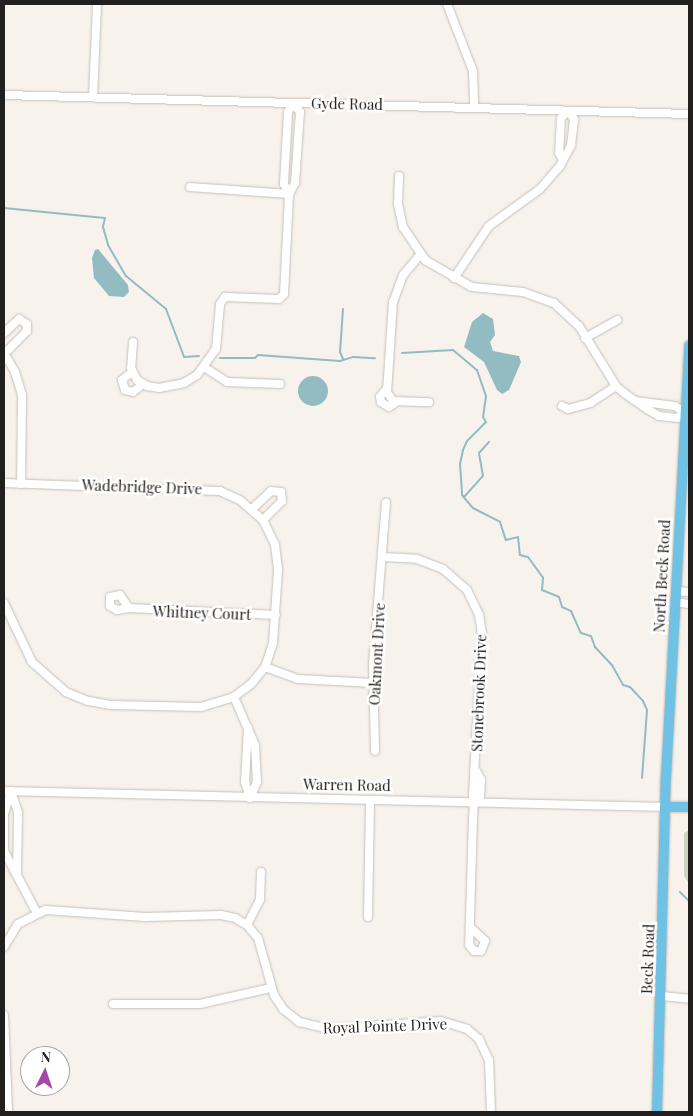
<!DOCTYPE html>
<style>
body{margin:0}
#map{position:relative;width:693px;height:1116px;overflow:hidden;background:#f8f2ec;font-family:"Playfair Display",serif}
div>[style]{position:absolute}
.green>*{inset:0;background:#ccd4c0}
.water>*{inset:0;background:#92bcc1}
.round{border-radius:50%}
.stream>*{height:2px;margin:-1px;padding:0 1px;transform-origin:1px;border-radius:1px;background:#92bcc1}
.roads{filter:drop-shadow(0 0 1px #c5bfb9) drop-shadow(0 0 1px #c5bfb9)}
.minor>*{height:8px;margin:-4px;padding:0 4px;transform-origin:4px;border-radius:4px;background:#fff}
.major>*{height:10px;margin:-5px;padding:0 5px;transform-origin:5px;border-radius:5px;background:#70c2e5}
span{translate:-50% -50%;white-space:nowrap;text-align:center;line-height:1.15;-webkit-text-stroke:5px #fff;paint-order:stroke}
.street-label{font-size:15px;color:#22201e}
.frame{position:absolute;inset:0;border:5px solid #22201e;pointer-events:none}
.north{position:absolute;left:20px;top:1046px;width:50px;height:50px;box-sizing:border-box;background:#fff;border:1px solid #a7a6a5;border-radius:50%;rotate:4deg;font-size:14px;font-weight:700;line-height:20px;text-align:center;color:#22201e}
.north::after{content:'';display:block;margin:auto;width:18px;height:22px;background:#a745ab;clip-path:polygon(50% 0,100% 100%,50% 72%,0 100%)}
</style>
<div id="map">
<div class="green">
<div style="clip-path:polygon(689px 830px,689px 884px,684px 876px,684px 833px)"></div>
</div>
<div class="water">
<div style="clip-path:polygon(98px 249px,128px 285px,129px 292px,124px 297px,109px 296px,94px 278px,92px 258px,95px 250px)"></div>
<div style="clip-path:polygon(483px 313px,493px 319px,495px 335px,490px 342px,493px 351px,519px 356px,521px 362px,509px 390px,502px 394px,497px 390px,484px 362px,464px 347px,472px 322px)"></div>
<div class="round" style="left:298px;top:376px;width:30px;height:30px"></div>
</div>
<div class="stream">
<div style="left:4px;top:208px;width:101px;rotate:5.7deg"></div>
<div style="left:105px;top:218px;width:9px;rotate:103deg"></div>
<div style="left:103px;top:227px;width:19px;rotate:74deg"></div>
<div style="left:108px;top:245px;width:36px;rotate:60deg"></div>
<div style="left:126px;top:276px;width:52px;rotate:39.5deg"></div>
<div style="left:166px;top:309px;width:51px;rotate:69.4deg"></div>
<div style="left:184px;top:357px;width:15px;rotate:-4deg"></div>
<div style="left:343px;top:309px;width:43px;rotate:94deg"></div>
<div style="left:340px;top:352px;width:8px;rotate:67deg"></div>
<div style="left:402px;top:353px;width:51px;rotate:-3.4deg"></div>
<div style="left:453px;top:350px;width:31px;rotate:40deg"></div>
<div style="left:477px;top:370px;width:28px;rotate:71deg"></div>
<div style="left:486px;top:396px;width:21px;rotate:98deg"></div>
<div style="left:483px;top:417px;width:6px;rotate:59deg"></div>
<div style="left:486px;top:422px;width:27px;rotate:135deg"></div>
<div style="left:467px;top:441px;width:10px;rotate:114deg"></div>
<div style="left:463px;top:450px;width:14px;rotate:102deg"></div>
<div style="left:460px;top:464px;width:31px;rotate:86deg"></div>
<div style="left:462px;top:495px;width:17px;rotate:50deg"></div>
<div style="left:473px;top:508px;width:30px;rotate:27deg"></div>
<div style="left:500px;top:522px;width:19px;rotate:72deg"></div>
<div style="left:506px;top:540px;width:12px;rotate:-14deg"></div>
<div style="left:518px;top:537px;width:18px;rotate:84deg"></div>
<div style="left:520px;top:555px;width:8px;rotate:14deg"></div>
<div style="left:528px;top:557px;width:26px;rotate:54deg"></div>
<div style="left:543px;top:578px;width:12px;rotate:95deg"></div>
<div style="left:542px;top:590px;width:18px;rotate:22deg"></div>
<div style="left:559px;top:597px;width:10px;rotate:73deg"></div>
<div style="left:562px;top:607px;width:10px;rotate:24deg"></div>
<div style="left:571px;top:611px;width:24px;rotate:66deg"></div>
<div style="left:581px;top:633px;width:10px;rotate:17deg"></div>
<div style="left:591px;top:636px;width:12px;rotate:70deg"></div>
<div style="left:595px;top:647px;width:25px;rotate:47deg"></div>
<div style="left:612px;top:665px;width:23px;rotate:61deg"></div>
<div style="left:623px;top:685px;width:7px;rotate:16deg"></div>
<div style="left:630px;top:687px;width:19px;rotate:47deg"></div>
<div style="left:643px;top:701px;width:10px;rotate:66deg"></div>
<div style="left:647px;top:710px;width:68px;rotate:94.2deg"></div>
<div style="left:220px;top:358px;width:35px"></div>
<div style="left:255px;top:358px;width:4px;rotate:-45deg"></div>
<div style="left:258px;top:355px;width:82px;rotate:4.2deg"></div>
<div style="left:340px;top:361px;width:14px;rotate:-17deg"></div>
<div style="left:353px;top:357px;width:22px;rotate:3deg"></div>
<div style="left:464px;top:497px;width:28px;rotate:-48deg"></div>
<div style="left:483px;top:476px;width:23px;rotate:-100deg"></div>
<div style="left:479px;top:453px;width:15px;rotate:-48deg"></div>
<div style="left:680px;top:892px;width:13px;rotate:45deg"></div>
</div>
<div class="roads">
<div class="minor">
<div style="left:447px;top:4px;width:72px;rotate:68.8deg"></div>
<div style="left:473px;top:71px;width:37px;rotate:88deg"></div>
<div style="left:4px;top:95px;width:685px;rotate:1.59deg"></div>
<div style="left:93px;top:97px;width:93px;rotate:-87.5deg"></div>
<div style="left:399px;top:176px;width:28px;rotate:92deg"></div>
<div style="left:398px;top:204px;width:24px;rotate:78deg"></div>
<div style="left:403px;top:227px;width:40px;rotate:56deg"></div>
<div style="left:425px;top:260px;width:54px;rotate:29.9deg"></div>
<div style="left:472px;top:287px;width:51px;rotate:5.6deg"></div>
<div style="left:523px;top:292px;width:33px;rotate:20deg"></div>
<div style="left:554px;top:303px;width:34px;rotate:43deg"></div>
<div style="left:579px;top:326px;width:70px;rotate:58.3deg"></div>
<div style="left:616px;top:386px;width:11px;rotate:41deg"></div>
<div style="left:624px;top:393px;width:28px;rotate:35deg"></div>
<div style="left:647px;top:409px;width:14px;rotate:30deg"></div>
<div style="left:659px;top:416px;width:18px;rotate:6deg"></div>
<div style="left:677px;top:418px;width:9px;rotate:-32deg"></div>
<div style="left:685px;top:413px;width:12px;rotate:-145deg"></div>
<div style="left:675px;top:406px;width:39px;rotate:-173deg"></div>
<div style="left:190px;top:187px;width:99px;rotate:4deg"></div>
<div style="left:420px;top:255px;width:26px;rotate:130deg"></div>
<div style="left:403px;top:275px;width:29px;rotate:110deg"></div>
<div style="left:393px;top:302px;width:90px;rotate:93.8deg"></div>
<div style="left:387px;top:392px;width:11px;rotate:56deg"></div>
<div style="left:393px;top:401px;width:36px;rotate:2deg"></div>
<div style="left:454px;top:278px;width:63px;rotate:-56.1deg"></div>
<div style="left:489px;top:226px;width:63px;rotate:-36deg"></div>
<div style="left:540px;top:189px;width:30px;rotate:-49deg"></div>
<div style="left:560px;top:166px;width:24px;rotate:-62deg"></div>
<div style="left:571px;top:145px;width:26px;rotate:-83deg"></div>
<div style="left:574px;top:119px;width:10px;rotate:-127deg"></div>
<div style="left:568px;top:111px;width:10px;rotate:135deg"></div>
<div style="left:561px;top:118px;width:35px;rotate:93deg"></div>
<div style="left:559px;top:153px;width:6px;rotate:59deg"></div>
<div style="left:4px;top:333px;width:21px;rotate:-43deg"></div>
<div style="left:19px;top:319px;width:9px;rotate:32deg"></div>
<div style="left:27px;top:324px;width:7px;rotate:90deg"></div>
<div style="left:27px;top:331px;width:33px;rotate:135deg"></div>
<div style="left:585px;top:338px;width:37px;rotate:-29deg"></div>
<div style="left:133px;top:342px;width:26px;rotate:94deg"></div>
<div style="left:131px;top:368px;width:13px;rotate:63deg"></div>
<div style="left:137px;top:380px;width:12px;rotate:31deg"></div>
<div style="left:147px;top:386px;width:12px;rotate:9deg"></div>
<div style="left:159px;top:388px;width:25px;rotate:-11deg"></div>
<div style="left:184px;top:383px;width:15px;rotate:-32deg"></div>
<div style="left:197px;top:375px;width:32px;rotate:-54deg"></div>
<div style="left:216px;top:349px;width:45px;rotate:-84.9deg"></div>
<div style="left:220px;top:304px;width:9px;rotate:-54deg"></div>
<div style="left:225px;top:297px;width:54px;rotate:2.1deg"></div>
<div style="left:279px;top:299px;width:7px;rotate:-45deg"></div>
<div style="left:284px;top:294px;width:100px;rotate:-87.1deg"></div>
<div style="left:289px;top:194px;width:13px;rotate:-61deg"></div>
<div style="left:295px;top:183px;width:71px;rotate:-86deg"></div>
<div style="left:300px;top:112px;width:11px;rotate:-128deg"></div>
<div style="left:293px;top:103px;width:10px;rotate:119deg"></div>
<div style="left:288px;top:112px;width:72px;rotate:93.2deg"></div>
<div style="left:284px;top:184px;width:11px;rotate:63deg"></div>
<div style="left:4px;top:353px;width:22px;rotate:60deg"></div>
<div style="left:15px;top:372px;width:24px;rotate:73deg"></div>
<div style="left:22px;top:395px;width:89px;rotate:90.6deg"></div>
<div style="left:204px;top:367px;width:27px;rotate:33deg"></div>
<div style="left:227px;top:382px;width:53px;rotate:2.2deg"></div>
<div style="left:132px;top:372px;width:13px;rotate:141deg"></div>
<div style="left:122px;top:380px;width:10px;rotate:73deg"></div>
<div style="left:125px;top:390px;width:8px;rotate:14deg"></div>
<div style="left:133px;top:392px;width:13px;rotate:-39deg"></div>
<div style="left:387px;top:388px;width:11px;rotate:128deg"></div>
<div style="left:380px;top:397px;width:5px;rotate:79deg"></div>
<div style="left:381px;top:402px;width:9px;rotate:32deg"></div>
<div style="left:389px;top:407px;width:11px;rotate:-34deg"></div>
<div style="left:562px;top:406px;width:7px;rotate:27deg"></div>
<div style="left:568px;top:409px;width:23px;rotate:-15deg"></div>
<div style="left:590px;top:403px;width:31px;rotate:-33deg"></div>
<div style="left:4px;top:483px;width:216px;rotate:2.1deg"></div>
<div style="left:220px;top:491px;width:23px;rotate:25deg"></div>
<div style="left:241px;top:501px;width:29px;rotate:41deg"></div>
<div style="left:263px;top:520px;width:28px;rotate:64deg"></div>
<div style="left:275px;top:545px;width:25px;rotate:83deg"></div>
<div style="left:278px;top:570px;width:73px;rotate:93.9deg"></div>
<div style="left:273px;top:643px;width:25px;rotate:108deg"></div>
<div style="left:265px;top:667px;width:22px;rotate:129deg"></div>
<div style="left:251px;top:684px;width:21px;rotate:143deg"></div>
<div style="left:234px;top:697px;width:34px;rotate:163deg"></div>
<div style="left:201px;top:707px;width:90px;rotate:-178.7deg"></div>
<div style="left:111px;top:705px;width:23px;rotate:-170deg"></div>
<div style="left:88px;top:701px;width:24px;rotate:-158deg"></div>
<div style="left:66px;top:692px;width:45px;rotate:-138.6deg"></div>
<div style="left:32px;top:662px;width:65px;rotate:-115.4deg"></div>
<div style="left:252px;top:509px;width:26px;rotate:-43deg"></div>
<div style="left:271px;top:491px;width:10px;rotate:6deg"></div>
<div style="left:281px;top:492px;width:9px;rotate:84deg"></div>
<div style="left:282px;top:501px;width:27px;rotate:135deg"></div>
<div style="left:383px;top:557px;width:34px;rotate:3deg"></div>
<div style="left:417px;top:559px;width:28px;rotate:21deg"></div>
<div style="left:443px;top:569px;width:32px;rotate:41deg"></div>
<div style="left:467px;top:590px;width:28px;rotate:64deg"></div>
<div style="left:479px;top:615px;width:18px;rotate:81deg"></div>
<div style="left:482px;top:633px;width:162px;rotate:93.2deg"></div>
<div style="left:473px;top:795px;width:8px;rotate:83deg"></div>
<div style="left:474px;top:803px;width:15px;rotate:94deg"></div>
<div style="left:473px;top:818px;width:102px;rotate:91.7deg"></div>
<div style="left:470px;top:920px;width:25px;rotate:92deg"></div>
<div style="left:469px;top:945px;width:8px;rotate:50deg"></div>
<div style="left:474px;top:951px;width:7px"></div>
<div style="left:481px;top:951px;width:11px;rotate:-68deg"></div>
<div style="left:485px;top:941px;width:21px;rotate:-137deg"></div>
<div style="left:676px;top:591px;width:13px;rotate:4deg"></div>
<div style="left:675px;top:602px;width:14px;rotate:8deg"></div>
<div style="left:129px;top:608px;width:16px;rotate:-125deg"></div>
<div style="left:120px;top:595px;width:10px;rotate:169deg"></div>
<div style="left:110px;top:597px;width:9px;rotate:90deg"></div>
<div style="left:110px;top:606px;width:8px;rotate:30deg"></div>
<div style="left:117px;top:610px;width:12px;rotate:-9deg"></div>
<div style="left:129px;top:608px;width:147px;rotate:2.7deg"></div>
<div style="left:265px;top:667px;width:35px;rotate:20deg"></div>
<div style="left:298px;top:679px;width:75px;rotate:3.1deg"></div>
<div style="left:234px;top:697px;width:52px;rotate:66.4deg"></div>
<div style="left:255px;top:745px;width:37px;rotate:87deg"></div>
<div style="left:257px;top:782px;width:17px;rotate:114deg"></div>
<div style="left:248px;top:728px;width:54px;rotate:93.2deg"></div>
<div style="left:245px;top:782px;width:17px;rotate:73deg"></div>
<div style="left:375px;top:751px;width:87px;rotate:-91.3deg"></div>
<div style="left:373px;top:664px;width:162px;rotate:-85.4deg"></div>
<div style="left:4px;top:791px;width:662px;rotate:1.38deg"></div>
<div style="left:11px;top:791px;width:24px;rotate:107deg"></div>
<div style="left:4px;top:814px;width:37px;rotate:90deg"></div>
<div style="left:4px;top:851px;width:70px;rotate:62deg"></div>
<div style="left:11px;top:791px;width:23px;rotate:72deg"></div>
<div style="left:18px;top:813px;width:62px;rotate:90.9deg"></div>
<div style="left:474px;top:803px;width:9px;rotate:-49deg"></div>
<div style="left:480px;top:796px;width:16px;rotate:-86deg"></div>
<div style="left:481px;top:780px;width:9px;rotate:-117deg"></div>
<div style="left:368px;top:917px;width:117px;rotate:-89deg"></div>
<div style="left:247px;top:925px;width:29px;rotate:-63deg"></div>
<div style="left:260px;top:899px;width:27px;rotate:-88deg"></div>
<div style="left:4px;top:947px;width:27px;rotate:-59deg"></div>
<div style="left:18px;top:924px;width:31px;rotate:-27deg"></div>
<div style="left:46px;top:910px;width:99px;rotate:4deg"></div>
<div style="left:145px;top:917px;width:76px;rotate:-1.5deg"></div>
<div style="left:221px;top:915px;width:14px;rotate:12deg"></div>
<div style="left:235px;top:918px;width:14px;rotate:30deg"></div>
<div style="left:247px;top:925px;width:17px;rotate:50deg"></div>
<div style="left:258px;top:938px;width:59px;rotate:74.3deg"></div>
<div style="left:274px;top:995px;width:17px;rotate:57deg"></div>
<div style="left:283px;top:1009px;width:21px;rotate:39deg"></div>
<div style="left:299px;top:1022px;width:32px;rotate:13deg"></div>
<div style="left:330px;top:1029px;width:111px;rotate:-4.1deg"></div>
<div style="left:441px;top:1021px;width:27px;rotate:17deg"></div>
<div style="left:467px;top:1029px;width:16px;rotate:40deg"></div>
<div style="left:479px;top:1039px;width:23px;rotate:65deg"></div>
<div style="left:489px;top:1060px;width:52px;rotate:87.8deg"></div>
<div style="left:662px;top:996px;width:27px;rotate:6deg"></div>
<div style="left:113px;top:1004px;width:87px"></div>
<div style="left:200px;top:1004px;width:73px;rotate:-12.7deg"></div>
<div style="left:4px;top:1015px;width:97px;rotate:87.6deg"></div>
</div>
<div class="major">
<div style="left:666px;top:807px;width:23px"></div>
<div style="left:657px;top:1112px;width:335px;rotate:-88.5deg"></div>
<div style="left:666px;top:777px;width:432px;rotate:-86.9deg"></div>
</div>
</div>
<div class="street-label">
<span style="left:347px;top:104px;rotate:1deg">Gyde Road</span>
<span style="left:142px;top:487px;rotate:2deg">Wadebridge Drive</span>
<span style="left:662px;top:576px;rotate:-87deg">North Beck Road</span>
<span style="left:202px;top:613px;rotate:2deg">Whitney Court</span>
<span style="left:377px;top:654px;rotate:-87deg">Oakmont Drive</span>
<span style="left:479px;top:693px;rotate:-88deg">Stonebrook Drive</span>
<span style="left:347px;top:785px;rotate:1deg">Warren Road</span>
<span style="left:648px;top:959px;rotate:-88deg">Beck Road</span>
<span style="left:385px;top:1026px;rotate:-2deg">Royal Pointe Drive</span>
</div>
<div class="frame"></div>
<div class="north">N</div>
</div>
